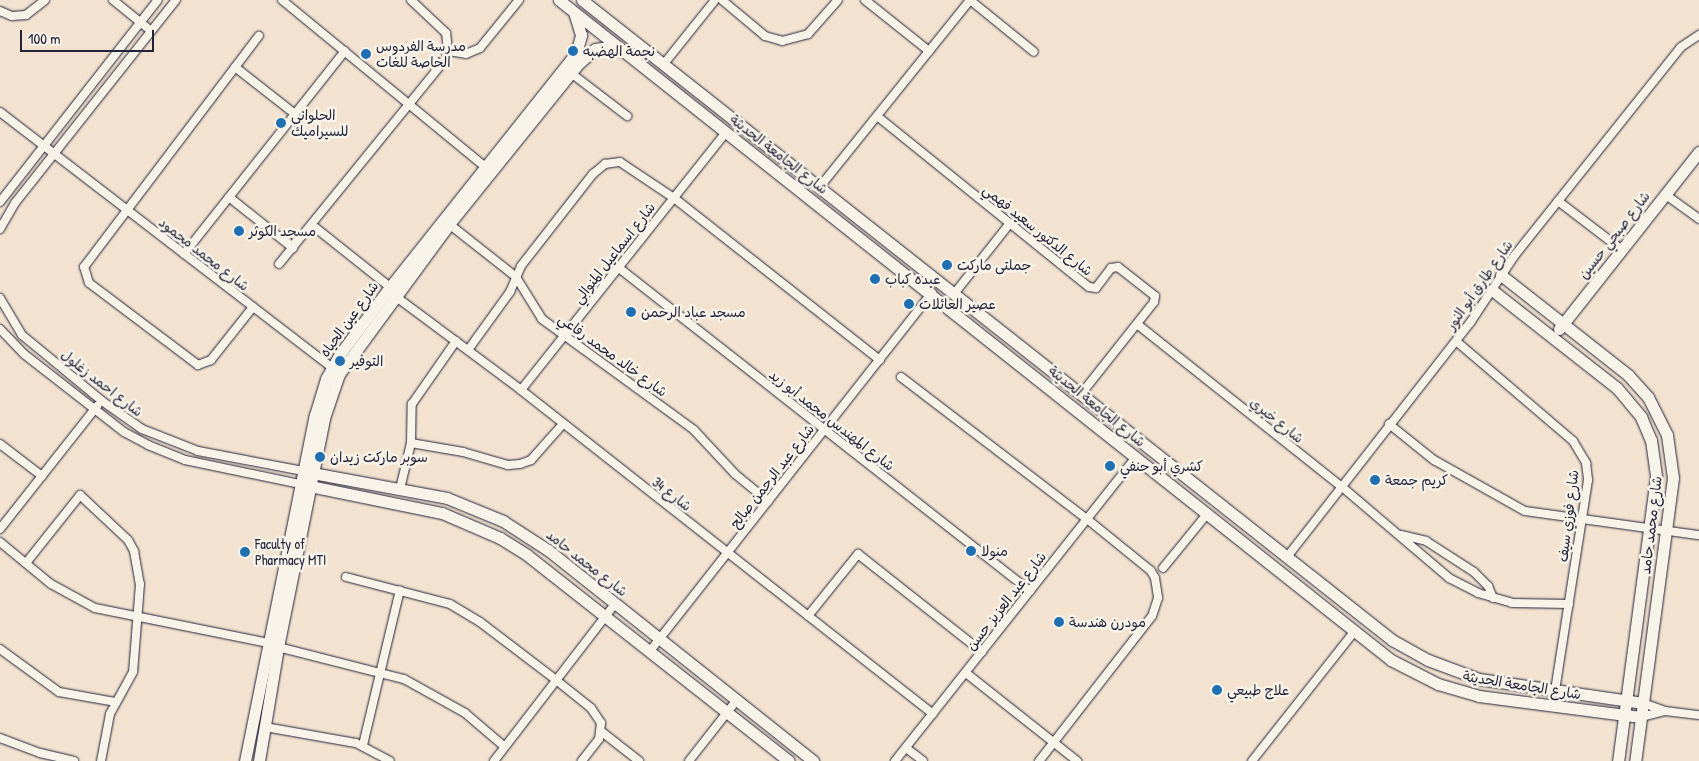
<!DOCTYPE html>
<meta charset="utf-8">
<style>
body{margin:0}
#map{position:relative;width:1699px;height:761px;overflow:hidden;background:#f2e2cf;font-family:"Patrick Hand","Playpen Sans Arabic",sans-serif}
div>[style]{position:absolute}
.roads{filter:drop-shadow(0 0 1px #22223b) drop-shadow(0 0 1px #22223b)}
.street>*{height:8px;margin:-4px;padding:0 4px;transform-origin:4px;border-radius:4px;background:#f7f3e8}
.secondary>*{height:11px;margin:-5.5px;padding:0 5.5px;transform-origin:5.5px;border-radius:5.5px;background:#f7f3e8}
.dots>*{width:14px;height:14px;translate:-50% -50%;box-sizing:border-box;border:2px solid #f7f3e8;border-radius:50%}
span{translate:-50% -50%;white-space:nowrap;text-align:center;line-height:1.15;-webkit-text-stroke:5px #f7f3e8;paint-order:stroke}
.poi-label{font-size:14px;color:#22223b}
.left{translate:0 -50%;text-align:left}
.street-label{font-size:14px;color:#22223b}
.scale{position:absolute;left:20px;top:30px;width:134px;height:22px;box-sizing:border-box;border:2px solid #22223b;border-top:0;padding-left:6px;font-size:15px;line-height:18px;white-space:nowrap;color:#22223b;-webkit-text-stroke:4px #f7f3e8;paint-order:stroke}
</style>
<div id="map">
<div class="roads">
<div class="street">
<div style="left:113px;top:0;width:49px;rotate:39.2deg"></div>
<div style="left:282px;top:0;width:261px;rotate:39.4deg"></div>
<div style="left:722px;top:0;width:56px;rotate:39.9deg"></div>
<div style="left:765px;top:36px;width:18px;rotate:16deg"></div>
<div style="left:782px;top:41px;width:27px;rotate:-15deg"></div>
<div style="left:808px;top:34px;width:45px;rotate:-48.6deg"></div>
<div style="left:865px;top:0;width:82px;rotate:38.6deg"></div>
<div style="left:970px;top:0;width:82px;rotate:39.1deg"></div>
<div style="left:0;top:11px;width:13px;rotate:23deg"></div>
<div style="left:12px;top:16px;width:14px;rotate:-4deg"></div>
<div style="left:26px;top:15px;width:24px;rotate:-38deg"></div>
<div style="left:448px;top:51px;width:18px;rotate:9deg"></div>
<div style="left:466px;top:54px;width:15px;rotate:-23deg"></div>
<div style="left:480px;top:48px;width:62px;rotate:-50.9deg"></div>
<div style="left:663px;top:65px;width:83px;rotate:-51.3deg"></div>
<div style="left:235px;top:67px;width:76px;rotate:38.1deg"></div>
<div style="left:571px;top:73px;width:71px;rotate:37.5deg"></div>
<div style="left:0;top:112px;width:424px;rotate:37.6deg"></div>
<div style="left:877px;top:116px;width:272px;rotate:38.9deg"></div>
<div style="left:1089px;top:287px;width:7px;rotate:8deg"></div>
<div style="left:1096px;top:288px;width:25px;rotate:-53deg"></div>
<div style="left:1111px;top:268px;width:7px;rotate:-8deg"></div>
<div style="left:1118px;top:267px;width:47px;rotate:38.1deg"></div>
<div style="left:1155px;top:296px;width:6px;rotate:99deg"></div>
<div style="left:1154px;top:302px;width:117px;rotate:128.4deg"></div>
<div style="left:819px;top:188px;width:241px;rotate:-51.2deg"></div>
<div style="left:1666px;top:195px;width:41px;rotate:36deg"></div>
<div style="left:229px;top:197px;width:82px;rotate:38.6deg"></div>
<div style="left:1558px;top:201px;width:81px;rotate:37.4deg"></div>
<div style="left:0;top:202px;width:256px;rotate:-52deg"></div>
<div style="left:449px;top:224px;width:85px;rotate:38.3deg"></div>
<div style="left:516px;top:277px;width:49px;rotate:58.2deg"></div>
<div style="left:542px;top:319px;width:188px;rotate:36.1deg"></div>
<div style="left:694px;top:430px;width:60px;rotate:47deg"></div>
<div style="left:735px;top:474px;width:43px;rotate:39.3deg"></div>
<div style="left:312px;top:225px;width:100px;rotate:38.5deg"></div>
<div style="left:0;top:229px;width:30px;rotate:-60deg"></div>
<div style="left:15px;top:203px;width:259px;rotate:-51.6deg"></div>
<div style="left:184px;top:254px;width:259px;rotate:-51.6deg"></div>
<div style="left:279px;top:264px;width:263px;rotate:-50.9deg"></div>
<div style="left:445px;top:60px;width:9px;rotate:-72deg"></div>
<div style="left:448px;top:51px;width:18px;rotate:-96deg"></div>
<div style="left:446px;top:33px;width:48px;rotate:-136.7deg"></div>
<div style="left:619px;top:268px;width:523px;rotate:38.16deg"></div>
<div style="left:954px;top:294px;width:90px;rotate:-51.7deg"></div>
<div style="left:395px;top:296px;width:157px;rotate:36.7deg"></div>
<div style="left:521px;top:390px;width:524px;rotate:38.18deg"></div>
<div style="left:0;top:298px;width:43px;rotate:59.3deg"></div>
<div style="left:22px;top:335px;width:104px;rotate:39.5deg"></div>
<div style="left:102px;top:401px;width:49px;rotate:35deg"></div>
<div style="left:142px;top:429px;width:60px;rotate:21.4deg"></div>
<div style="left:198px;top:451px;width:107px;rotate:10.8deg"></div>
<div style="left:253px;top:307px;width:68px;rotate:128.4deg"></div>
<div style="left:211px;top:360px;width:14px;rotate:159deg"></div>
<div style="left:198px;top:365px;width:136px;rotate:-143deg"></div>
<div style="left:89px;top:283px;width:17px;rotate:-107deg"></div>
<div style="left:84px;top:267px;width:290px;rotate:-52.9deg"></div>
<div style="left:1137px;top:324px;width:260px;rotate:38.5deg"></div>
<div style="left:1341px;top:486px;width:142px;rotate:40.4deg"></div>
<div style="left:1449px;top:578px;width:33px;rotate:27deg"></div>
<div style="left:1478px;top:593px;width:35px;rotate:16deg"></div>
<div style="left:1512px;top:603px;width:57px;rotate:1deg"></div>
<div style="left:0;top:329px;width:35px;rotate:46deg"></div>
<div style="left:24px;top:354px;width:127px;rotate:38deg"></div>
<div style="left:124px;top:432px;width:27px;rotate:28deg"></div>
<div style="left:148px;top:445px;width:40px;rotate:22deg"></div>
<div style="left:185px;top:460px;width:117px;rotate:11.8deg"></div>
<div style="left:1456px;top:341px;width:154px;rotate:40.5deg"></div>
<div style="left:1573px;top:441px;width:26px;rotate:59deg"></div>
<div style="left:1586px;top:463px;width:17px;rotate:83deg"></div>
<div style="left:1588px;top:480px;width:214px;rotate:98.9deg"></div>
<div style="left:468px;top:350px;width:72px;rotate:-54.1deg"></div>
<div style="left:510px;top:292px;width:28px;rotate:-67deg"></div>
<div style="left:521px;top:266px;width:117px;rotate:-52deg"></div>
<div style="left:593px;top:174px;width:16px;rotate:-40deg"></div>
<div style="left:605px;top:164px;width:15px;rotate:-8deg"></div>
<div style="left:620px;top:162px;width:65px;rotate:33.7deg"></div>
<div style="left:674px;top:198px;width:262px;rotate:38.2deg"></div>
<div style="left:901px;top:377px;width:234px;rotate:37.4deg"></div>
<div style="left:1087px;top:519px;width:82px;rotate:39.1deg"></div>
<div style="left:1151px;top:571px;width:8px;rotate:60deg"></div>
<div style="left:1155px;top:578px;width:20px;rotate:81deg"></div>
<div style="left:1158px;top:598px;width:19px;rotate:108deg"></div>
<div style="left:1152px;top:616px;width:184px;rotate:127.9deg"></div>
<div style="left:521px;top:390px;width:330px;rotate:-51.5deg"></div>
<div style="left:1389px;top:424px;width:58px;rotate:38.7deg"></div>
<div style="left:1434px;top:460px;width:104px;rotate:29.3deg"></div>
<div style="left:1525px;top:511px;width:176px;rotate:7.9deg"></div>
<div style="left:411px;top:443px;width:53px;rotate:9.8deg"></div>
<div style="left:463px;top:452px;width:47px;rotate:16.1deg"></div>
<div style="left:508px;top:465px;width:12px;rotate:-5deg"></div>
<div style="left:520px;top:464px;width:12px;rotate:-20deg"></div>
<div style="left:531px;top:460px;width:47px;rotate:-48.5deg"></div>
<div style="left:0;top:444px;width:53px;rotate:37.3deg"></div>
<div style="left:400px;top:489px;width:47px;rotate:-76.6deg"></div>
<div style="left:411px;top:443px;width:39px;rotate:-89deg"></div>
<div style="left:412px;top:404px;width:77px;rotate:-55.1deg"></div>
<div style="left:0;top:529px;width:157px;rotate:-51.7deg"></div>
<div style="left:1401px;top:535px;width:26px;rotate:13deg"></div>
<div style="left:1426px;top:541px;width:57px;rotate:32.9deg"></div>
<div style="left:1474px;top:572px;width:20px;rotate:45deg"></div>
<div style="left:1488px;top:586px;width:13px;rotate:67deg"></div>
<div style="left:0;top:542px;width:66px;rotate:39.5deg"></div>
<div style="left:51px;top:584px;width:50px;rotate:28.6deg"></div>
<div style="left:95px;top:608px;width:177px;rotate:11.4deg"></div>
<div style="left:1287px;top:557px;width:297px;rotate:-52deg"></div>
<div style="left:1470px;top:323px;width:82px;rotate:-56.5deg"></div>
<div style="left:1515px;top:255px;width:266px;rotate:-51.4deg"></div>
<div style="left:1681px;top:47px;width:22px;rotate:-34deg"></div>
<div style="left:26px;top:563px;width:87px;rotate:-51.5deg"></div>
<div style="left:80px;top:495px;width:66px;rotate:43.2deg"></div>
<div style="left:128px;top:540px;width:13px;rotate:61deg"></div>
<div style="left:134px;top:551px;width:34px;rotate:80deg"></div>
<div style="left:140px;top:584px;width:88px;rotate:94.5deg"></div>
<div style="left:133px;top:672px;width:48px;rotate:118.7deg"></div>
<div style="left:110px;top:714px;width:48px;rotate:100.8deg"></div>
<div style="left:1163px;top:568px;width:70px;rotate:-50.8deg"></div>
<div style="left:346px;top:577px;width:107px;rotate:14.6deg"></div>
<div style="left:450px;top:604px;width:35px;rotate:31deg"></div>
<div style="left:480px;top:622px;width:96px;rotate:37.3deg"></div>
<div style="left:556px;top:680px;width:45px;rotate:38.7deg"></div>
<div style="left:591px;top:708px;width:18px;rotate:56deg"></div>
<div style="left:601px;top:723px;width:16px;rotate:97deg"></div>
<div style="left:599px;top:739px;width:28px;rotate:128deg"></div>
<div style="left:808px;top:616px;width:80px;rotate:-51.1deg"></div>
<div style="left:858px;top:554px;width:158px;rotate:38.3deg"></div>
<div style="left:278px;top:647px;width:130px;rotate:14.3deg"></div>
<div style="left:404px;top:679px;width:70px;rotate:29.1deg"></div>
<div style="left:465px;top:713px;width:52px;rotate:40.4deg"></div>
<div style="left:0;top:649px;width:73px;rotate:36.1deg"></div>
<div style="left:59px;top:692px;width:58px;rotate:10deg"></div>
<div style="left:650px;top:651px;width:456px;rotate:-51.8deg"></div>
<div style="left:966px;top:673px;width:142px;rotate:38.4deg"></div>
<div style="left:1643px;top:703px;width:23px;rotate:20deg"></div>
<div style="left:1665px;top:711px;width:34px;rotate:7deg"></div>
<div style="left:1641px;top:717px;width:25px;rotate:-14deg"></div>
<div style="left:265px;top:727px;width:92px;rotate:10deg"></div>
<div style="left:356px;top:743px;width:38px;rotate:28deg"></div>
<div style="left:602px;top:732px;width:47px;rotate:38.1deg"></div>
<div style="left:0;top:738px;width:43px;rotate:20.6deg"></div>
<div style="left:40px;top:753px;width:35px;rotate:13deg"></div>
<div style="left:363px;top:745px;width:159px;rotate:-76.6deg"></div>
<div style="left:906px;top:748px;width:21px;rotate:37deg"></div>
<div style="left:494px;top:761px;width:198px;rotate:-52.4deg"></div>
<div style="left:689px;top:761px;width:76px;rotate:-51.9deg"></div>
<div style="left:895px;top:761px;width:388px;rotate:-51.6deg"></div>
<div style="left:1252px;top:761px;width:164px;rotate:-51.7deg"></div>
</div>
<div class="secondary">
<div style="left:559px;top:0;width:1062px;rotate:38.42deg"></div>
<div style="left:1391px;top:660px;width:53px;rotate:27.1deg"></div>
<div style="left:1438px;top:684px;width:43px;rotate:16.3deg"></div>
<div style="left:1479px;top:696px;width:163px;rotate:7.4deg"></div>
<div style="left:582px;top:0;width:1032px;rotate:38.31deg"></div>
<div style="left:1392px;top:640px;width:41px;rotate:29.1deg"></div>
<div style="left:1428px;top:660px;width:54px;rotate:20.4deg"></div>
<div style="left:1479px;top:679px;width:166px;rotate:8.3deg"></div>
<div style="left:1501px;top:275px;width:162px;rotate:38.2deg"></div>
<div style="left:1628px;top:375px;width:30px;rotate:48deg"></div>
<div style="left:1648px;top:397px;width:42px;rotate:63.4deg"></div>
<div style="left:1667px;top:435px;width:43px;rotate:82.1deg"></div>
<div style="left:1673px;top:478px;width:286px;rotate:97.6deg"></div>
<div style="left:1492px;top:290px;width:159px;rotate:38.1deg"></div>
<div style="left:1617px;top:388px;width:38px;rotate:50deg"></div>
<div style="left:1641px;top:417px;width:25px;rotate:67deg"></div>
<div style="left:1651px;top:440px;width:37px;rotate:82deg"></div>
<div style="left:1656px;top:477px;width:287px;rotate:97.6deg"></div>
<div style="left:1559px;top:329px;width:226px;rotate:-51.7deg"></div>
<div style="left:307px;top:472px;width:142px;rotate:10.5deg"></div>
<div style="left:447px;top:498px;width:61px;rotate:22.3deg"></div>
<div style="left:503px;top:521px;width:54px;rotate:32.8deg"></div>
<div style="left:548px;top:550px;width:339px;rotate:38.5deg"></div>
<div style="left:305px;top:485px;width:140px;rotate:11.6deg"></div>
<div style="left:442px;top:513px;width:63px;rotate:23.3deg"></div>
<div style="left:500px;top:538px;width:32px;rotate:32deg"></div>
<div style="left:527px;top:555px;width:333px;rotate:38.2deg"></div>
<div style="left:245px;top:761px;width:353px;rotate:-78.6deg"></div>
<div style="left:315px;top:415px;width:38px;rotate:-73deg"></div>
<div style="left:326px;top:379px;width:29px;rotate:-61deg"></div>
<div style="left:340px;top:354px;width:84px;rotate:-53.3deg"></div>
<div style="left:390px;top:287px;width:299px;rotate:-51.5deg"></div>
<div style="left:576px;top:53px;width:19px;rotate:-74deg"></div>
<div style="left:581px;top:35px;width:21px;rotate:-107deg"></div>
<div style="left:259px;top:761px;width:116px;rotate:-80.5deg"></div>
<div style="left:278px;top:647px;width:234px;rotate:-78.6deg"></div>
<div style="left:324px;top:418px;width:46px;rotate:-71.2deg"></div>
<div style="left:339px;top:374px;width:186px;rotate:-53.7deg"></div>
<div style="left:449px;top:224px;width:207px;rotate:-51.1deg"></div>
<div style="left:579px;top:63px;width:21px;rotate:-41deg"></div>
<div style="left:595px;top:49px;width:14px;rotate:-8deg"></div>
<div style="left:609px;top:47px;width:12px;rotate:20deg"></div>
</div>
</div>
<div class="dots">
<div style="left:573px;top:51px;background:#1f6fb2"></div>
<div style="left:366px;top:54px;background:#1f6fb2"></div>
<div style="left:281px;top:123px;background:#1f6fb2"></div>
<div style="left:239px;top:231px;background:#1f6fb2"></div>
<div style="left:947px;top:265px;background:#1f6fb2"></div>
<div style="left:875px;top:279px;background:#1f6fb2"></div>
<div style="left:909px;top:304px;background:#1f6fb2"></div>
<div style="left:631px;top:312px;background:#1f6fb2"></div>
<div style="left:340px;top:361px;background:#1f6fb2"></div>
<div style="left:320px;top:457px;background:#1f6fb2"></div>
<div style="left:1110px;top:466px;background:#1f6fb2"></div>
<div style="left:1375px;top:480px;background:#1f6fb2"></div>
<div style="left:971px;top:551px;background:#1f6fb2"></div>
<div style="left:245px;top:552px;background:#1f6fb2"></div>
<div style="left:1059px;top:622px;background:#1f6fb2"></div>
<div style="left:1217px;top:690px;background:#1f6fb2"></div>
</div>
<div class="poi-label">
<span class="left" style="left:376px;top:54px">مدرسة الفردوس<br>الخاصة للغات</span>
<span class="left" style="left:583px;top:51px">نجمة الهضبه</span>
<span class="left" style="left:291px;top:123px">الحلواني<br>للسيراميك</span>
<span class="left" style="left:249px;top:231px">مسجد الكوثر</span>
<span class="left" style="left:957px;top:265px">جملتى ماركت</span>
<span class="left" style="left:885px;top:279px">عبده كباب</span>
<span class="left" style="left:919px;top:304px">عصير العائلات</span>
<span class="left" style="left:641px;top:312px">مسجد عباد الرحمن</span>
<span class="left" style="left:350px;top:361px">التوفير</span>
<span class="left" style="left:330px;top:457px">سوبر ماركت زيدان</span>
<span class="left" style="left:1120px;top:466px">كشري أبو حنفي</span>
<span class="left" style="left:1385px;top:480px">كريم جمعة</span>
<span class="left" style="left:255px;top:552px">Faculty of<br>Pharmacy MTI</span>
<span class="left" style="left:981px;top:551px">منولا</span>
<span class="left" style="left:1069px;top:622px">مودرن هندسة</span>
<span class="left" style="left:1227px;top:690px">علاج طبيعي</span>
</div>
<div class="street-label">
<span style="left:779px;top:154px;rotate:38deg">شارع الجامعة الحديثة</span>
<span style="left:1038px;top:230px;rotate:39deg">شارع الدكتور سعيد فهمي</span>
<span style="left:1614px;top:235px;rotate:-52deg">شارع صبحي حسين</span>
<span style="left:614px;top:253px;rotate:-52deg">شارع اسماعيل المنوالي</span>
<span style="left:204px;top:254px;rotate:38deg">شارع محمد محمود</span>
<span style="left:1479px;top:285px;rotate:-55deg">شارع طارق أبو النور</span>
<span style="left:349px;top:319px;rotate:-54deg">شارع عين الحياه</span>
<span style="left:613px;top:355px;rotate:36deg">شارع خالد محمد رفاعي</span>
<span style="left:102px;top:383px;rotate:38deg">شارع احمد زغلول</span>
<span style="left:1097px;top:406px;rotate:39deg">شارع الجامعة الحديثة</span>
<span style="left:832px;top:420px;rotate:38deg">شارع المهندس محمد أبو زيد</span>
<span style="left:1277px;top:420px;rotate:39deg">شارع خيري</span>
<span style="left:772px;top:476px;rotate:-52deg">شارع عبد الرحمن صالح</span>
<span style="left:672px;top:494px;rotate:38deg">شارع 34</span>
<span style="left:1568px;top:516px;rotate:-83deg">شارع فوزي سيف</span>
<span style="left:1651px;top:525px;rotate:-83deg">شارع محمد حامد</span>
<span style="left:587px;top:563px;rotate:38deg">شارع محمد حامد</span>
<span style="left:1006px;top:601px;rotate:-52deg">شارع عبد العزيز حسن</span>
<span style="left:1522px;top:685px;rotate:9deg">شارع الجامعة الحديثة</span>
</div>
<div class="scale">100 m</div>
</div>
